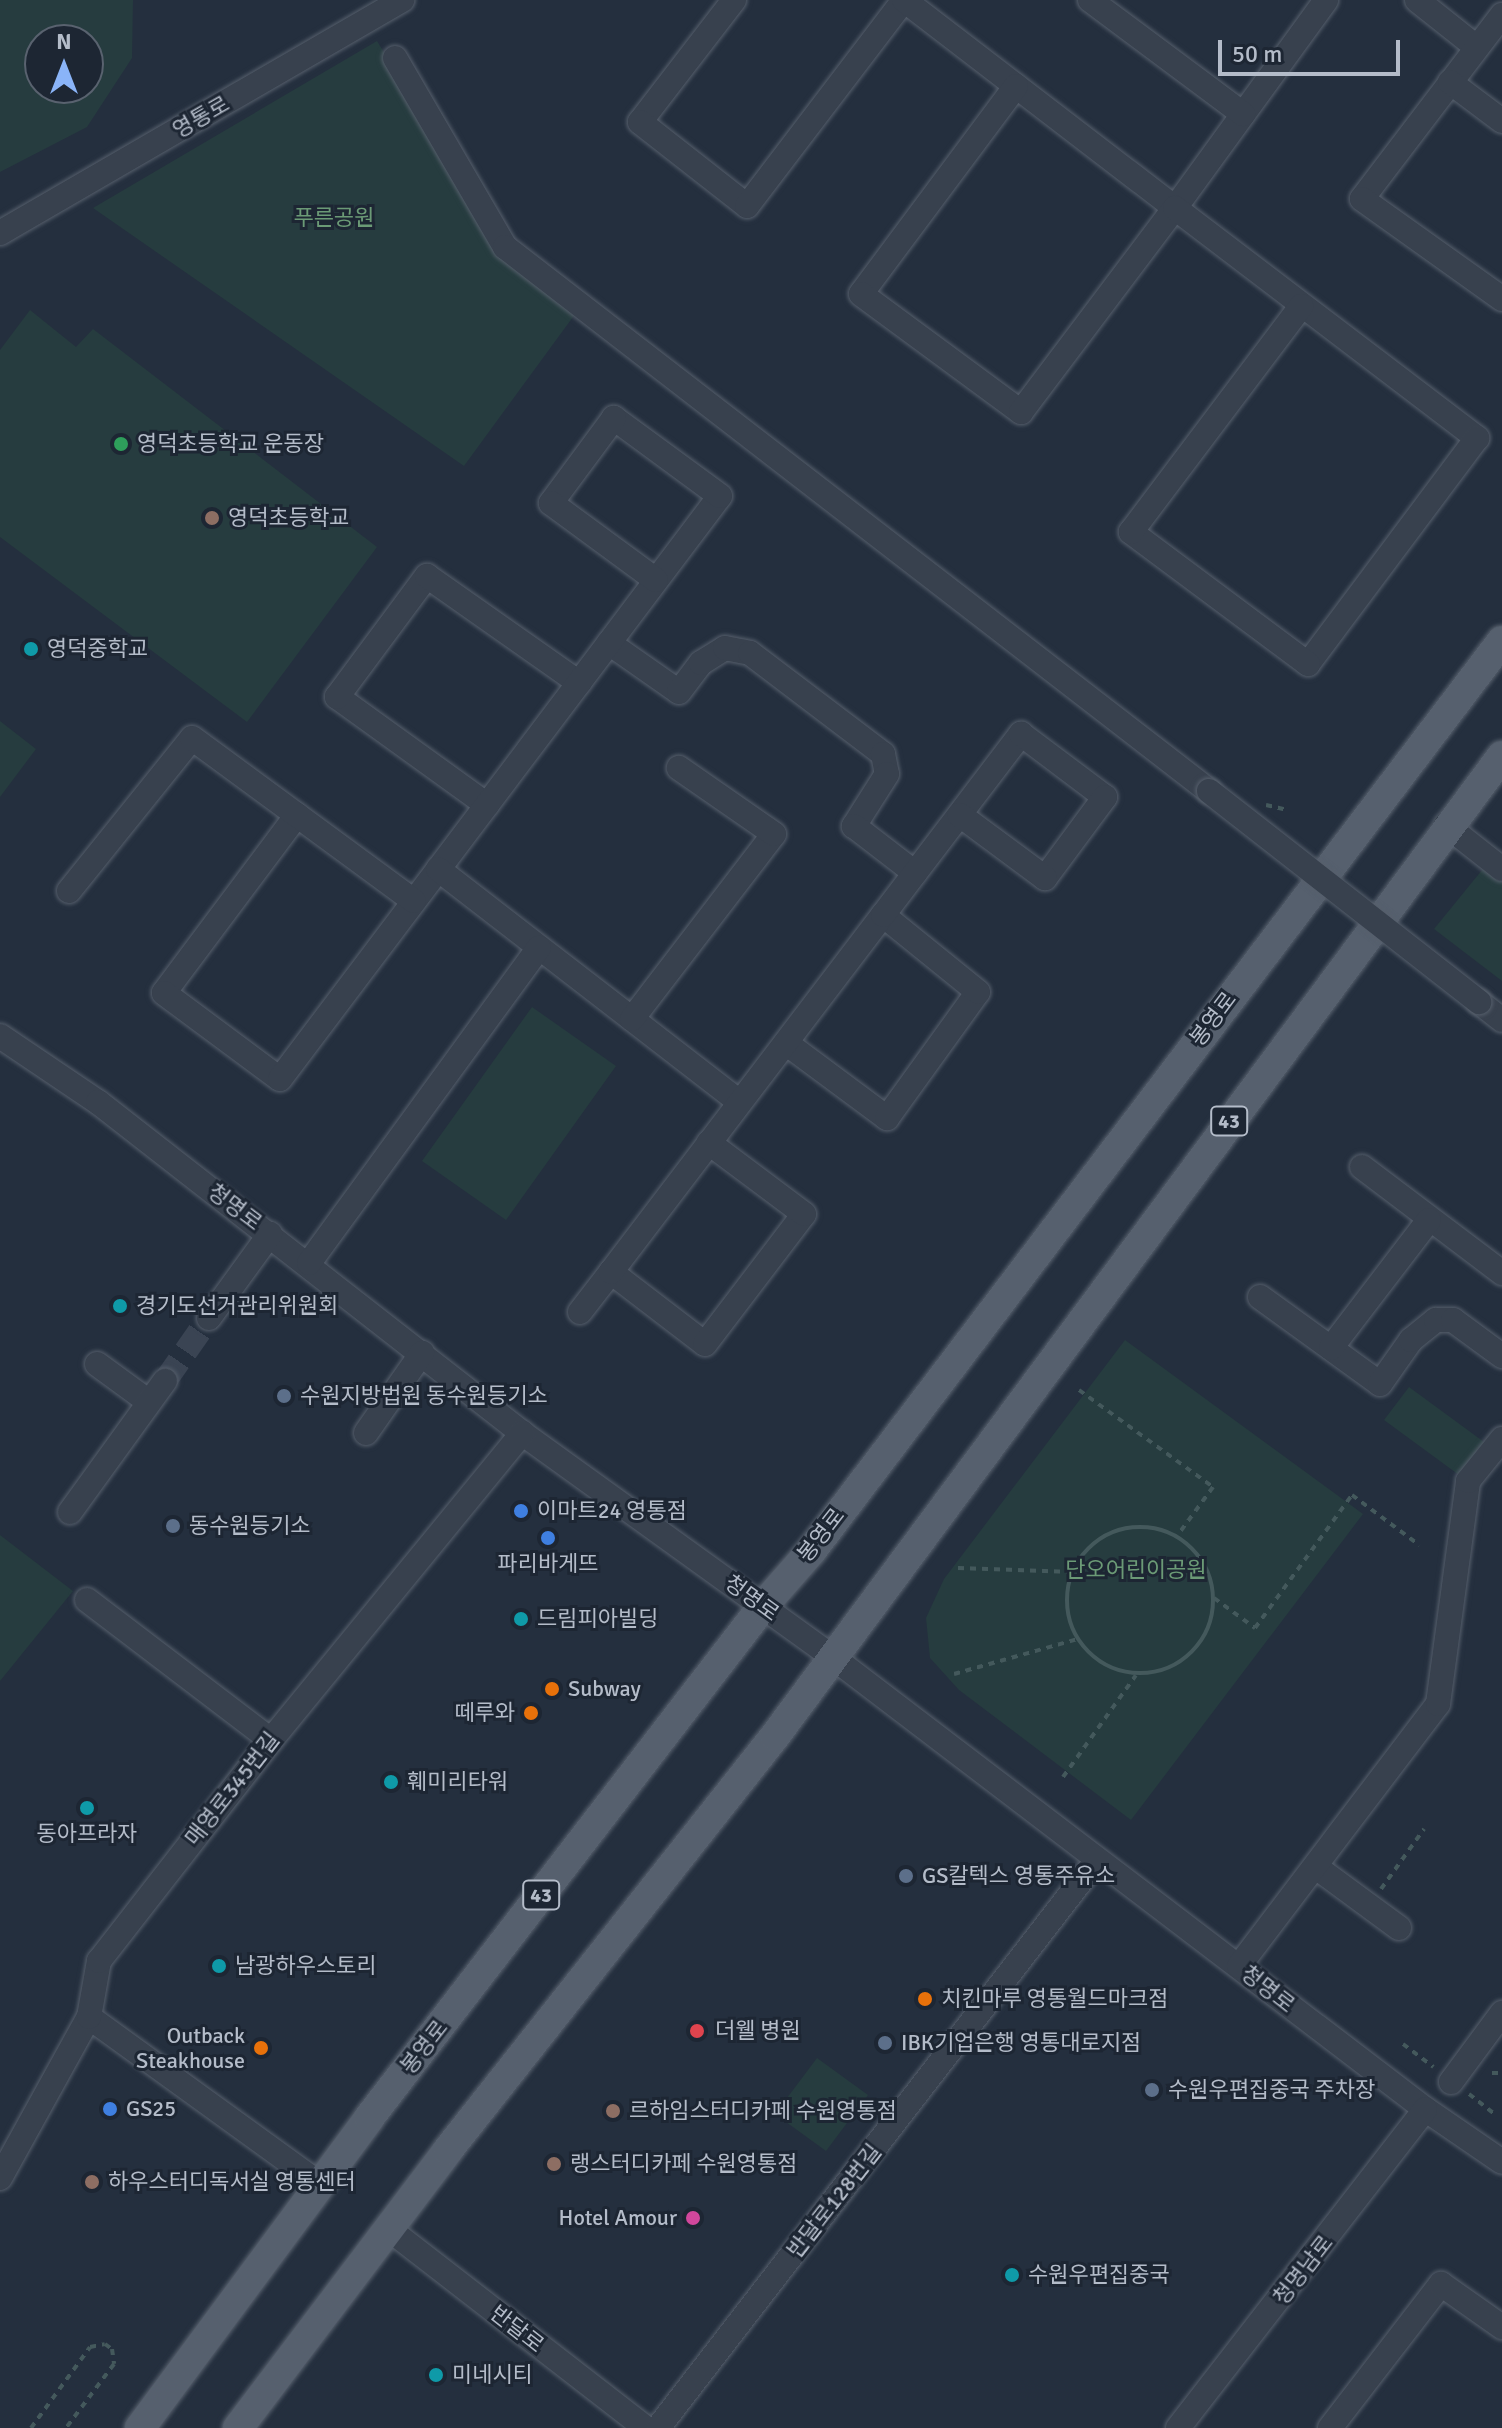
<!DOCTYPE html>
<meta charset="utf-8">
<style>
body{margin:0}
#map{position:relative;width:1502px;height:2428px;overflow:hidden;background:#242f3e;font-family:Signika,"Noto Sans KR",sans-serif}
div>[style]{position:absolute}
.green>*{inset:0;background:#263c3f}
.minor-tunnel>*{height:24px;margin-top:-12px;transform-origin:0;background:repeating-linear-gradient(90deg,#3a4453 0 24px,transparent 0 36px)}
.path>*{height:4px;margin-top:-2px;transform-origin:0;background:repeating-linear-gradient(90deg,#44595c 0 6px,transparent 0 12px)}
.path>.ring{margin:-2px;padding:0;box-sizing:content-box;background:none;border:4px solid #44595c;border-radius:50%}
.roads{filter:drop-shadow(0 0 2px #565f6c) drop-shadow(0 0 2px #565f6c)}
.minor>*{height:24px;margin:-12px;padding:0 12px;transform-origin:12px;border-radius:12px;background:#38414e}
.major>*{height:30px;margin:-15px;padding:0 15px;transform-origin:15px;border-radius:15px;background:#56606e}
.bridges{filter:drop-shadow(0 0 2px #565f6c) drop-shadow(0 0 2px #565f6c)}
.minor-bridge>*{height:24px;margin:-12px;padding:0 12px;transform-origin:12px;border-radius:12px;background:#38414e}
.dots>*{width:22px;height:22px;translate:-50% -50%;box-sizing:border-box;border:4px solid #1d2633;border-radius:50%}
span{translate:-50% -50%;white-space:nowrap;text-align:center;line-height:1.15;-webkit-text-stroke:6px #1d2633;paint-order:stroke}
.shield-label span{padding:2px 6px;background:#1d2633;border:2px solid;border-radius:6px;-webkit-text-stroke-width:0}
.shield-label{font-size:20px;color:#b4bcc9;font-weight:700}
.street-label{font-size:22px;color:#b4bcc9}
.park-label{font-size:22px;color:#6b9a76}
.poi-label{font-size:22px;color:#b4bcc9}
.left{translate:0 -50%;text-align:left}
.right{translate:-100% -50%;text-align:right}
.north{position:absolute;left:24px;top:24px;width:80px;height:80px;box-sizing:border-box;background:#1d2633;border:2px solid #59626f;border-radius:50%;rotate:0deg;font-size:22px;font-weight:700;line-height:32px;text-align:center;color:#b4bcc9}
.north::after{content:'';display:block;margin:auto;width:28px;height:36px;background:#8ab4f8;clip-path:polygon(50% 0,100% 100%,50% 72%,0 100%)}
.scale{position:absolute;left:1218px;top:40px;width:182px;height:36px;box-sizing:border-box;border:4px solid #b4bcc9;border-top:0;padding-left:10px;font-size:24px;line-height:28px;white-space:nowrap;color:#b4bcc9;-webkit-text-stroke:6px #1d2633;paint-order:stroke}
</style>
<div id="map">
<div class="green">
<div style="clip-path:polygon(evenodd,0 0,133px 0,132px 58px,87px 127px,0 172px,0 0,40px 40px,88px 40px,88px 88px,40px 88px,40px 40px)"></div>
<div style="clip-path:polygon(377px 41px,505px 247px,581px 306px,464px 466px,93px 208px)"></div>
<div style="clip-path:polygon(30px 310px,76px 347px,93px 329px,377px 547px,247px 722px,0 537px,0 350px)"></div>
<div style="clip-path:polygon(0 721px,36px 749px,0 797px)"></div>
<div style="clip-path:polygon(1491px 859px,1502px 866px,1502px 981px,1434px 929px)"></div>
<div style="clip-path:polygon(532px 1007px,616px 1066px,506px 1220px,422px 1161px)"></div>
<div style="clip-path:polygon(1125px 1340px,1363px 1514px,1131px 1820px,959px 1690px,930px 1658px,926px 1618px,944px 1579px)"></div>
<div style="clip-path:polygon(1409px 1387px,1484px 1442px,1459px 1475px,1384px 1420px)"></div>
<div style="clip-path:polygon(0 1535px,73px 1591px,0 1681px)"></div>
<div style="clip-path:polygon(817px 2058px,868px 2095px,826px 2151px,775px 2114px)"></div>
</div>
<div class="minor-tunnel">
<div style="left:165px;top:1381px;width:77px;rotate:-55.1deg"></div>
</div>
<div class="path">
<div style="left:1266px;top:805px;width:22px;rotate:13deg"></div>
<div style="left:1079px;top:1390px;width:165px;rotate:35.9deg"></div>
<div style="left:1213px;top:1487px;width:61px;rotate:126.3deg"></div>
<div class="ring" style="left:1067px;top:1527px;width:142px;height:142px"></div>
<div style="left:958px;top:1568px;width:115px;rotate:2deg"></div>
<div style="left:1214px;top:1598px;width:51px;rotate:36.2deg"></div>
<div style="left:1255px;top:1628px;width:165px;rotate:-53.9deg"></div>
<div style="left:1352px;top:1495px;width:84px;rotate:36.7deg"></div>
<div style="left:954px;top:1674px;width:129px;rotate:-15.8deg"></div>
<div style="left:1063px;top:1777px;width:125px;rotate:-54.4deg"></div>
<div style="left:1381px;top:1889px;width:74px;rotate:-54.4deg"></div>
<div style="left:1403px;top:2044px;width:38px;rotate:37deg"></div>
<div style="left:1492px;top:2073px;width:10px"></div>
<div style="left:1469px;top:2094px;width:31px;rotate:38deg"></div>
<div style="left:31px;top:2428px;width:100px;rotate:-53.9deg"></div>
<div style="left:90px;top:2347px;width:15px;rotate:-11deg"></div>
<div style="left:105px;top:2344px;width:9px;rotate:36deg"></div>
<div style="left:112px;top:2349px;width:15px;rotate:82deg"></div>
<div style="left:114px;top:2364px;width:80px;rotate:126.9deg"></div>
</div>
<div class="roads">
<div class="minor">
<div style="left:734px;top:0;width:154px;rotate:127.6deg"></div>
<div style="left:640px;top:122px;width:136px;rotate:38.1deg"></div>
<div style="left:747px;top:206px;width:259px;rotate:-52.7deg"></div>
<div style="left:904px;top:0;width:342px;rotate:37.5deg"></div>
<div style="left:1175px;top:208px;width:257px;rotate:-54deg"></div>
<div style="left:1090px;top:0;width:191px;rotate:36.7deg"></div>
<div style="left:1417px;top:0;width:75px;rotate:38.5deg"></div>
<div style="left:1502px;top:15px;width:231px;rotate:127.3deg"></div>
<div style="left:1362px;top:199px;width:172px;rotate:35.5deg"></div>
<div style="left:395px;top:58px;width:219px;rotate:59.8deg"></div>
<div style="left:505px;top:247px;width:890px;rotate:37.69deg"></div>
<div style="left:1450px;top:82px;width:65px;rotate:36.9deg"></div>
<div style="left:1016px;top:86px;width:259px;rotate:126.7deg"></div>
<div style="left:861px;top:294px;width:199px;rotate:36.4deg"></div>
<div style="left:1021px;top:412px;width:256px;rotate:-53deg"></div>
<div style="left:1175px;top:208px;width:380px;rotate:37.3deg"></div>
<div style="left:1477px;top:438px;width:282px;rotate:126.8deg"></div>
<div style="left:1308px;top:664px;width:221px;rotate:-143.3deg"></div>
<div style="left:1131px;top:532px;width:283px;rotate:-53deg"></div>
<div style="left:0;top:233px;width:465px;rotate:-30.1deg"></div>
<div style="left:609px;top:643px;width:85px;rotate:35deg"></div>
<div style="left:679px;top:692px;width:36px;rotate:-53deg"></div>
<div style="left:701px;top:663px;width:28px;rotate:-32deg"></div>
<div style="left:725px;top:648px;width:25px;rotate:11deg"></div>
<div style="left:750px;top:653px;width:167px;rotate:37.2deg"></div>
<div style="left:883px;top:754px;width:20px;rotate:79deg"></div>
<div style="left:887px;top:774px;width:62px;rotate:122.4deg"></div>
<div style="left:854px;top:826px;width:77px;rotate:37.6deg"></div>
<div style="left:487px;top:805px;width:185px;rotate:-144.2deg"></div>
<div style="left:337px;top:697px;width:151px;rotate:-53.4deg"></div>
<div style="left:427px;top:576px;width:186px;rotate:35.1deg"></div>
<div style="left:297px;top:815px;width:222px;rotate:126.8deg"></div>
<div style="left:164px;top:993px;width:144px;rotate:36.6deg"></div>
<div style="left:280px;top:1079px;width:730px;rotate:-52.96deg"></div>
<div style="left:720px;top:496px;width:132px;rotate:-143.7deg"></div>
<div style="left:614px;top:418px;width:106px;rotate:126.5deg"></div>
<div style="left:551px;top:503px;width:130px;rotate:36.3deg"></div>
<div style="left:1446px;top:825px;width:71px;rotate:38.2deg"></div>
<div style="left:438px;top:869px;width:381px;rotate:37.7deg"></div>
<div style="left:69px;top:891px;width:196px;rotate:-51.2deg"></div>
<div style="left:192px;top:738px;width:275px;rotate:36.3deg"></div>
<div style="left:1479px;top:1002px;width:29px;rotate:38deg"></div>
<div style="left:632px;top:1019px;width:233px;rotate:-52.5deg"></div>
<div style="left:774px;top:834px;width:116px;rotate:-145.2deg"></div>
<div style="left:0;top:1036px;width:118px;rotate:34deg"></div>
<div style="left:98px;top:1102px;width:538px;rotate:37.98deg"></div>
<div style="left:522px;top:1433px;width:381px;rotate:35.8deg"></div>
<div style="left:831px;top:1656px;width:747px;rotate:37.33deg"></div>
<div style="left:1425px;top:2109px;width:93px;rotate:34.5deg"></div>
<div style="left:786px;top:1043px;width:126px;rotate:36.6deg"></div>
<div style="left:887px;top:1118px;width:155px;rotate:-54.2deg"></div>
<div style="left:978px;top:992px;width:122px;rotate:-141deg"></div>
<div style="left:1362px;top:1167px;width:176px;rotate:37.1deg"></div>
<div style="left:309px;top:1263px;width:390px;rotate:-53.9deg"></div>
<div style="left:611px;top:1272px;width:118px;rotate:37.5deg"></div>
<div style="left:705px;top:1344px;width:163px;rotate:-52.7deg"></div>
<div style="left:804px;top:1214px;width:119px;rotate:-143.2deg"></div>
<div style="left:1260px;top:1297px;width:148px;rotate:35.9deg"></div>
<div style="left:1380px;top:1384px;width:54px;rotate:-54.8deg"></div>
<div style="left:1411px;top:1340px;width:32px;rotate:-39deg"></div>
<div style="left:1436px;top:1320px;width:17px"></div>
<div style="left:1453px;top:1320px;width:61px;rotate:36.3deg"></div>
<div style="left:580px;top:1312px;width:51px;rotate:-52.2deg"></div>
<div style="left:611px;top:1272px;width:449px;rotate:-52.7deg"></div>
<div style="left:883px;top:915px;width:228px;rotate:-52.7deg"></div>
<div style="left:1021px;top:734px;width:105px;rotate:36.9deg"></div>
<div style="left:1105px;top:797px;width:101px;rotate:126.5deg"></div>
<div style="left:1045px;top:878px;width:106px;rotate:-143.5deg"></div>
<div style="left:209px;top:1318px;width:104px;rotate:-54deg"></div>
<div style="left:1331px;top:1348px;width:161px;rotate:-52.6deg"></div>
<div style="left:97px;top:1364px;width:64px;rotate:36.2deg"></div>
<div style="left:366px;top:1433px;width:98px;rotate:-55deg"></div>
<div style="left:70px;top:1512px;width:162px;rotate:-54.1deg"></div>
<div style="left:87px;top:1600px;width:231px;rotate:37.3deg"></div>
<div style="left:1316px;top:1867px;width:103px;rotate:36.3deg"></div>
<div style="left:1239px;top:1966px;width:329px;rotate:-52.8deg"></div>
<div style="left:1438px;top:1704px;width:225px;rotate:-82.3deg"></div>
<div style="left:1468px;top:1481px;width:54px;rotate:-51deg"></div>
<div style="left:89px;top:2017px;width:285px;rotate:35.9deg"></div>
<div style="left:1451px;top:2082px;width:86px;rotate:-53.5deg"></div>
<div style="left:0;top:2178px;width:184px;rotate:-61.1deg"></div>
<div style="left:89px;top:2017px;width:57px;rotate:-79.9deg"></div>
<div style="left:99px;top:1961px;width:280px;rotate:-52.1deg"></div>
<div style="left:271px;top:1740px;width:397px;rotate:-50.7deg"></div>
<div style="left:389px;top:2229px;width:325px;rotate:37.8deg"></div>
<div style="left:658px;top:2428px;width:718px;rotate:-52.3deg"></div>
<div style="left:1178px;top:2428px;width:403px;rotate:-52.2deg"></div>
<div style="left:1330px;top:2428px;width:182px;rotate:-52.4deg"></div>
<div style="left:1441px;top:2284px;width:75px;rotate:35.2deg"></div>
</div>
<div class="major">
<div style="left:140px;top:2428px;width:385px;rotate:-53.5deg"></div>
<div style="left:369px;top:2118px;width:646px;rotate:-52.42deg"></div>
<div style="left:763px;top:1606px;width:74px;rotate:-48.8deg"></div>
<div style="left:812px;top:1550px;width:1141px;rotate:-52.8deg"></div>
<div style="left:238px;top:2428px;width:348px;rotate:-52.9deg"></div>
<div style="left:448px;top:2150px;width:528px;rotate:-51.7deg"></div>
<div style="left:775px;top:1736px;width:1220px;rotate:-53.43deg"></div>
</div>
</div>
<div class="bridges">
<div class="minor-bridge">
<div style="left:1209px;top:791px;width:343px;rotate:38deg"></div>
</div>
</div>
<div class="dots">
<div style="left:121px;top:444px;background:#2e9e5b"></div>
<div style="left:212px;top:518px;background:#8d6e63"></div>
<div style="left:31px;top:649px;background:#0f9aa8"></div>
<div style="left:120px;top:1306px;background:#0f9aa8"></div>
<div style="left:284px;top:1396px;background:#5c6f8a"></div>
<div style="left:521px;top:1511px;background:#3f7fe0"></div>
<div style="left:173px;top:1526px;background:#5c6f8a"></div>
<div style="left:548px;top:1538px;background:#3f7fe0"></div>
<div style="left:521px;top:1619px;background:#0f9aa8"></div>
<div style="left:552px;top:1689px;background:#e8710a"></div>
<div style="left:531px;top:1713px;background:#e8710a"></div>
<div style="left:391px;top:1782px;background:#0f9aa8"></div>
<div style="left:87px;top:1808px;background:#0f9aa8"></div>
<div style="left:906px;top:1876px;background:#5c6f8a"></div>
<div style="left:219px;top:1966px;background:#0f9aa8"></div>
<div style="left:925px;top:1999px;background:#e8710a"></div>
<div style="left:697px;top:2031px;background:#e0444e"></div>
<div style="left:885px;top:2043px;background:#5c6f8a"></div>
<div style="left:261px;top:2048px;background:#e8710a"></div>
<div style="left:1152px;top:2090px;background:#5c6f8a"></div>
<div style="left:110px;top:2109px;background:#3f7fe0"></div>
<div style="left:613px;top:2111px;background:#8d6e63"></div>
<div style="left:554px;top:2164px;background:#8d6e63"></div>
<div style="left:92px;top:2182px;background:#8d6e63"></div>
<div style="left:693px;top:2218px;background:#d1479c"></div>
<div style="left:1012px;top:2275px;background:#0f9aa8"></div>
<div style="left:436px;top:2375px;background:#0f9aa8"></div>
</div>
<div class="shield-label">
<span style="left:1229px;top:1121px">43</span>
<span style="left:541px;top:1895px">43</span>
</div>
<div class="street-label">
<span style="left:201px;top:117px;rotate:-30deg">영통로</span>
<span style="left:1213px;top:1019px;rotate:-53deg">봉영로</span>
<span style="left:235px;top:1207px;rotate:37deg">청명로</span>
<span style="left:821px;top:1535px;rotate:-52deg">봉영로</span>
<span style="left:752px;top:1598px;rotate:36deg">청명로</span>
<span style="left:232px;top:1789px;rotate:-52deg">매영로345번길</span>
<span style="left:1268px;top:1989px;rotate:38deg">청명로</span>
<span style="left:424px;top:2047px;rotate:-52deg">봉영로</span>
<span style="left:834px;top:2201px;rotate:-52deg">반달로128번길</span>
<span style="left:1303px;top:2270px;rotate:-52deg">청명남로</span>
<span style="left:517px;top:2329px;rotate:38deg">반달로</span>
</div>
<div class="park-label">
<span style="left:334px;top:218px">푸른공원</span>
<span style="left:1136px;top:1570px">단오어린이공원</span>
</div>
<div class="poi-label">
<span class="left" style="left:137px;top:444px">영덕초등학교 운동장</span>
<span class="left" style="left:228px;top:518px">영덕초등학교</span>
<span class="left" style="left:47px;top:649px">영덕중학교</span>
<span class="left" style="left:136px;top:1306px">경기도선거관리위원회</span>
<span class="left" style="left:300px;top:1396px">수원지방법원 동수원등기소</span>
<span class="left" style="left:537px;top:1511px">이마트24 영통점</span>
<span class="left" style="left:189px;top:1526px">동수원등기소</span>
<span style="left:548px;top:1564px">파리바게뜨</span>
<span class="left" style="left:537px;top:1619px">드림피아빌딩</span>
<span class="left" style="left:568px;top:1689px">Subway</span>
<span class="right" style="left:515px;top:1713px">떼루와</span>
<span class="left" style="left:407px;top:1782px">훼미리타워</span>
<span style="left:87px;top:1834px">동아프라자</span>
<span class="left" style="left:922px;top:1876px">GS칼텍스 영통주유소</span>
<span class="left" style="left:235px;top:1966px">남광하우스토리</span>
<span class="left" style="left:941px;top:1999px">치킨마루 영통월드마크점</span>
<span class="left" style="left:715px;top:2031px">더웰 병원</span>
<span class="right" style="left:245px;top:2048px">Outback<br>Steakhouse</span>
<span class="left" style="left:901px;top:2043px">IBK기업은행 영통대로지점</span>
<span class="left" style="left:1168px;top:2090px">수원우편집중국 주차장</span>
<span class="left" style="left:126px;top:2109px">GS25</span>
<span class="left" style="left:629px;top:2111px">르하임스터디카페 수원영통점</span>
<span class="left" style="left:570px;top:2164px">랭스터디카페 수원영통점</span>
<span class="left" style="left:108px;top:2182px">하우스터디독서실 영통센터</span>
<span class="right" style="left:677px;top:2218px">Hotel Amour</span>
<span class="left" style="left:1028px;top:2275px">수원우편집중국</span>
<span class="left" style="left:452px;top:2375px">미네시티</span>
</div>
<div class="north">N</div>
<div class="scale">50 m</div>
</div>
